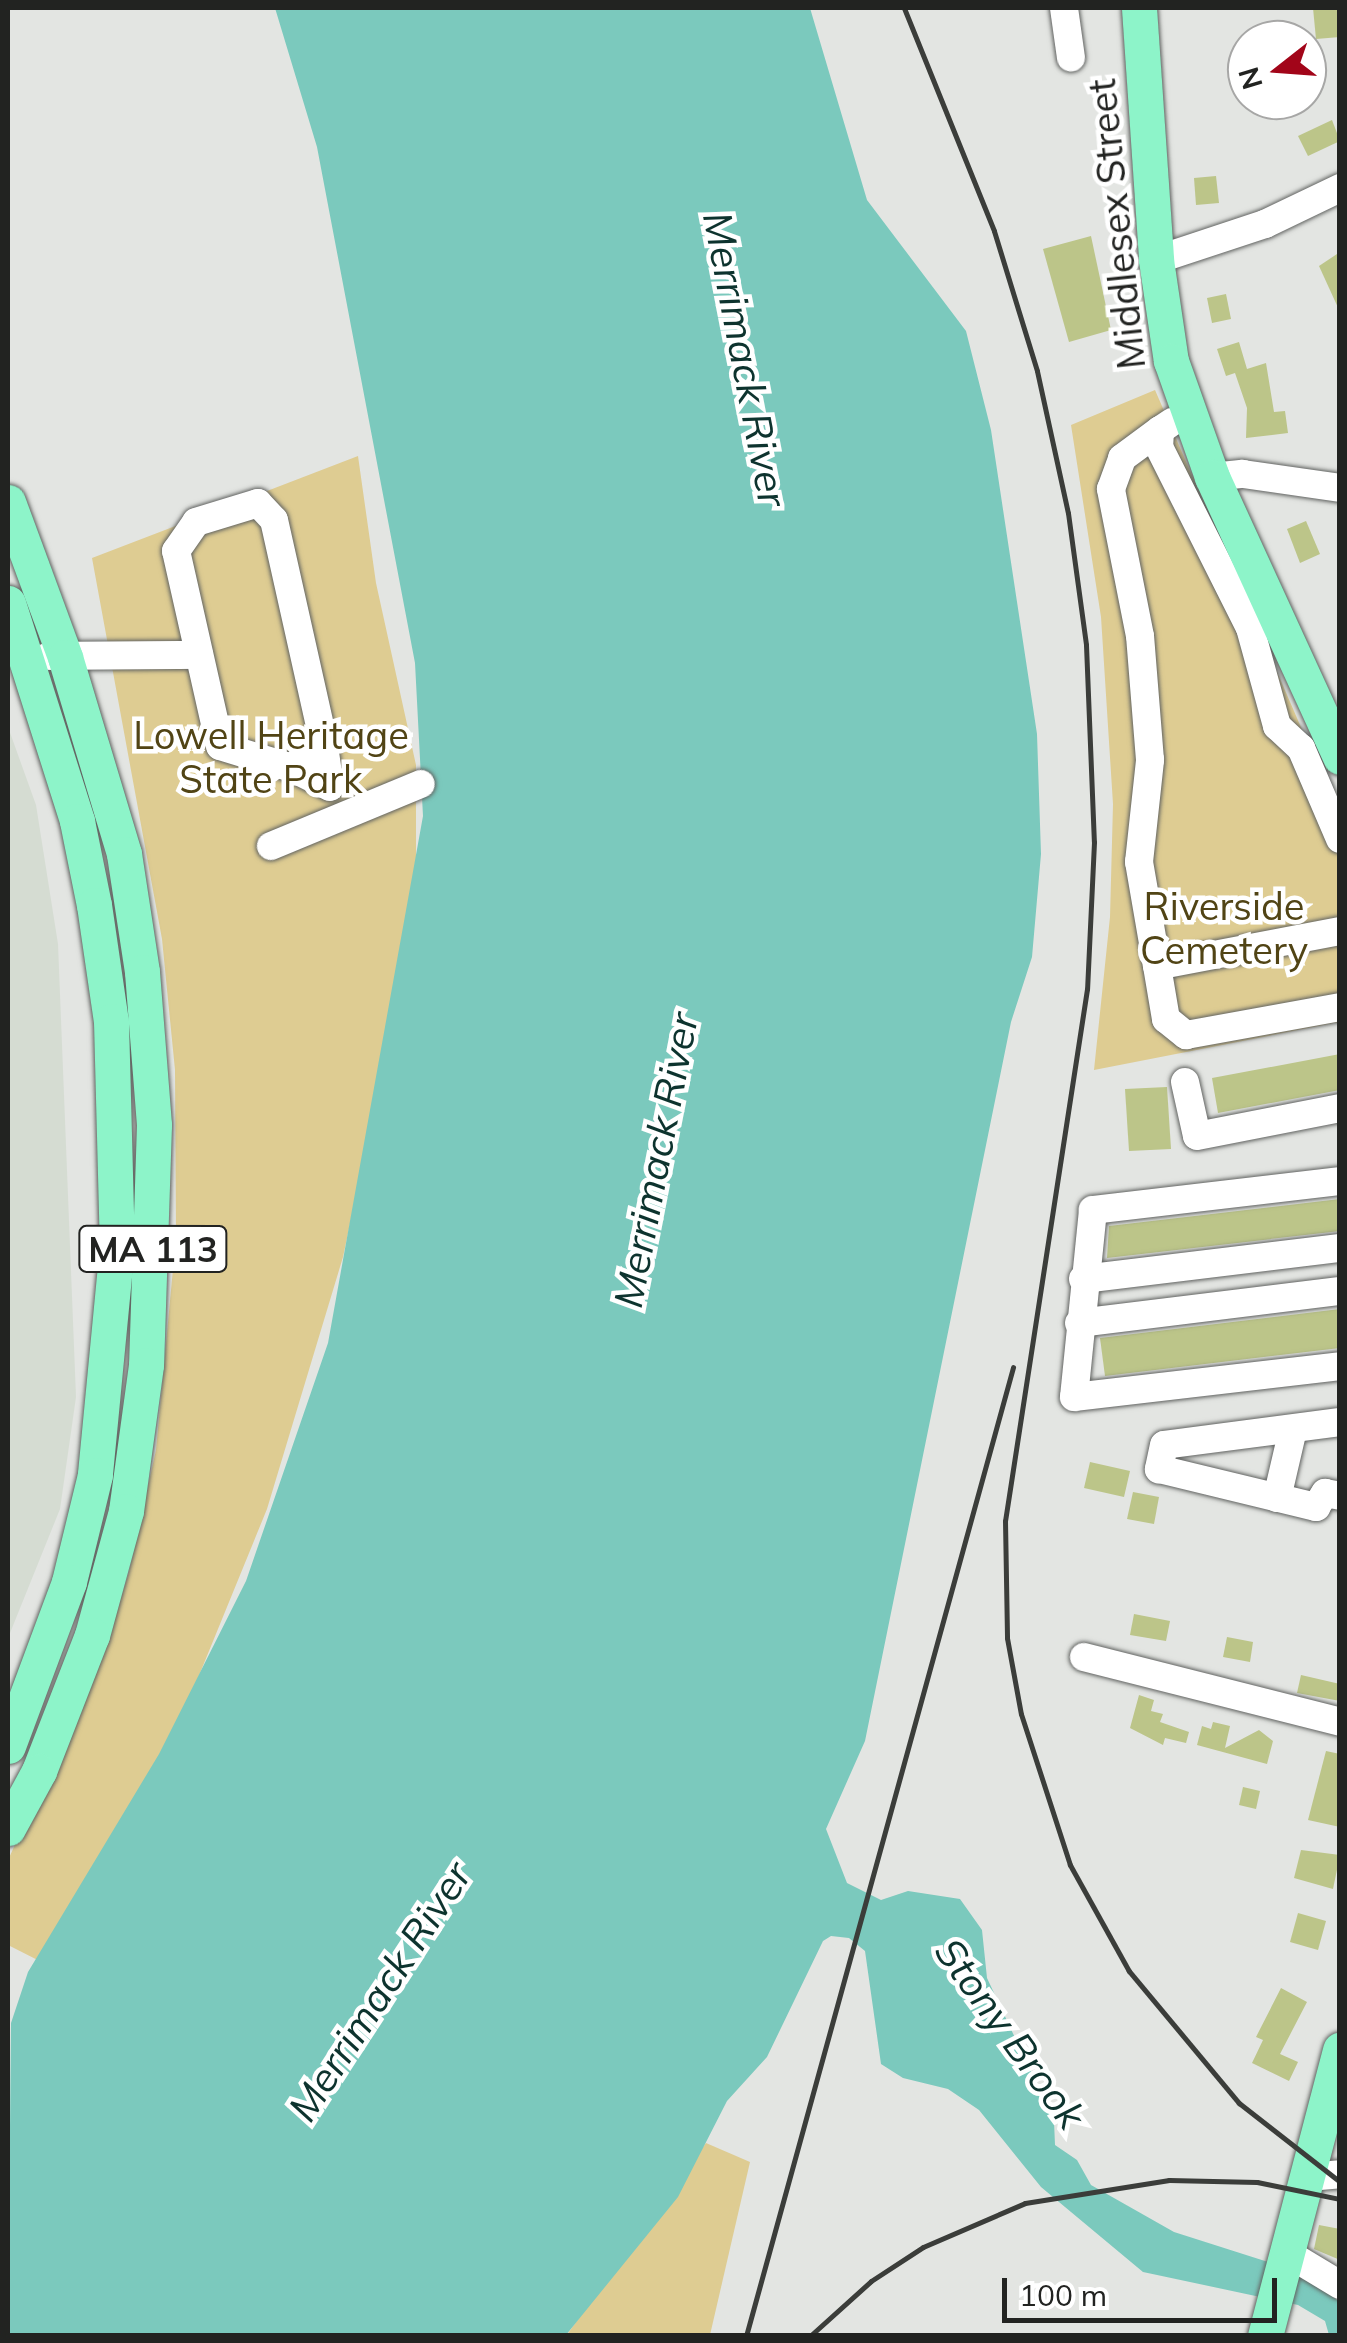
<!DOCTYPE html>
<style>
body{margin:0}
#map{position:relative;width:1347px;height:2343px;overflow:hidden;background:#e3e5e2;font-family:Mulish,sans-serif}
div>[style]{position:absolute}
.built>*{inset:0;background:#d5dcd2}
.green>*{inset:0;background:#decc92}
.water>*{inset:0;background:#7bc9bd}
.building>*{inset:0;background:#bcc589}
.roads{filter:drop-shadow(0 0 2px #616361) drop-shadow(0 0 2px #616361)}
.minor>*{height:28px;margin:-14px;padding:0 14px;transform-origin:14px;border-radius:14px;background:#fff}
.major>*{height:35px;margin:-17.5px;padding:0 17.5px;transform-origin:17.5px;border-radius:17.5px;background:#8df4c9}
.rail>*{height:5px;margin:-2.5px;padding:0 2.5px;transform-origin:2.5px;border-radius:2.5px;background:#3b3d3a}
span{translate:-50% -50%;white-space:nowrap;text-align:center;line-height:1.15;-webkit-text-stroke:9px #fff;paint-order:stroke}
.shield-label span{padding:2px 8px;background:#fff;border:2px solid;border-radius:8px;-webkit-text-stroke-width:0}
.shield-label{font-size:35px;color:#222321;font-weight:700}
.street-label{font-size:38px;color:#222321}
.park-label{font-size:38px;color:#514415}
.water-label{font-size:40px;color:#0d332e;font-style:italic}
.frame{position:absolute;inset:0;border:10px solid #222321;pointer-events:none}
.north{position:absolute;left:1227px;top:20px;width:100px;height:100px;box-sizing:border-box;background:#fff;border:2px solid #a7a7a6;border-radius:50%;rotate:253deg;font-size:28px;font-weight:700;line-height:40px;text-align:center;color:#222321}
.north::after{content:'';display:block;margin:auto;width:35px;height:45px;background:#a20519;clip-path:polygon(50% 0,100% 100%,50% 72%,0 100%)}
.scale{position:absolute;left:1002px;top:2278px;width:275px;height:45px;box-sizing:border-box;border:5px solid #222321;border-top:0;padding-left:12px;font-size:30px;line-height:35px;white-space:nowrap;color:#222321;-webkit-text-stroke:8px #fff;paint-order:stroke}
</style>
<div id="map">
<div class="built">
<div style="clip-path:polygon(8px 727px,36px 805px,58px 944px,76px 1397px,60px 1509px,8px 1638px)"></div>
</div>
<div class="green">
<div style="clip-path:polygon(1155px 390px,1339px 815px,1339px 1022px,1094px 1070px,1110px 917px,1113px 804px,1101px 617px,1071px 425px)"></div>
<div style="clip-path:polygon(358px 456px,376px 583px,416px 765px,416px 910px,343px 1257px,267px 1509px,75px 1979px,8px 1945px,8px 1860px,107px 1643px,129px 1572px,156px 1450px,176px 1237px,175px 1070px,162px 939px,92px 558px)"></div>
<div style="clip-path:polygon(706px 2143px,750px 2162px,710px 2335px,566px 2336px)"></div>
</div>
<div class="water">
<div style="clip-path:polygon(275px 8px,810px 8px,867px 200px,966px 331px,991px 430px,1037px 734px,1041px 854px,1032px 957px,1011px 1022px,865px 1741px,826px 1829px,847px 1883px,881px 1900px,908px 1891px,960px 1899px,982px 1930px,987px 1978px,1054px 2121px,1055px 2145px,1077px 2160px,1091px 2185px,1174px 2232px,1309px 2275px,1339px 2302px,1339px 2335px,1329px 2335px,1325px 2321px,1298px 2305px,1143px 2272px,1041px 2187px,979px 2110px,948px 2089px,903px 2078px,881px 2064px,865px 1951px,849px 1938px,831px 1936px,823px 1941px,767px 2057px,727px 2101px,678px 2197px,566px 2335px,8px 2336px,11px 2023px,28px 1972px,159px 1754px,246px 1581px,328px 1343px,423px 816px,415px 663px,317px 147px)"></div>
</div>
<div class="building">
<div style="clip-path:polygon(1313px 8px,1338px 8px,1340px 37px,1316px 39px)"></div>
<div style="clip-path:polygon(1332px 120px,1340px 141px,1308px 156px,1298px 136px)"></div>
<div style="clip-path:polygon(1216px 176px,1219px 203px,1196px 205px,1194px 178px)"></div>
<div style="clip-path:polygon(1091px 236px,1111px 330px,1069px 342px,1043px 249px)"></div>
<div style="clip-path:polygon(1340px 252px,1340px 312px,1319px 266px)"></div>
<div style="clip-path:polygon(1226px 294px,1231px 319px,1212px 323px,1207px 298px)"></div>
<div style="clip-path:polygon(1239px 342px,1247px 369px,1266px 363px,1274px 412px,1285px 411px,1288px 433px,1246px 438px,1247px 408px,1235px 373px,1226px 376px,1217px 349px)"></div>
<div style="clip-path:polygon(1306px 521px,1320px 554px,1300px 563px,1287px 529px)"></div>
<div style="clip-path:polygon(1340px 1054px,1340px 1090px,1218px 1113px,1212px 1078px)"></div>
<div style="clip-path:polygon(1167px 1087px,1171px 1149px,1129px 1151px,1125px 1089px)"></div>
<div style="clip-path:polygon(1340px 1199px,1340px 1231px,1107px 1258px,1109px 1226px)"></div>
<div style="clip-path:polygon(1340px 1309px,1340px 1348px,1105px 1376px,1100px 1338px)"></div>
<div style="clip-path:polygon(1090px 1462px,1130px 1471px,1124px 1497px,1084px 1488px)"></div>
<div style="clip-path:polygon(1133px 1492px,1159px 1497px,1154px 1524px,1127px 1519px)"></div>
<div style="clip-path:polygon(1134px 1614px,1170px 1621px,1166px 1641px,1130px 1635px)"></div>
<div style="clip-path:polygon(1227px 1637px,1253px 1642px,1250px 1662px,1223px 1657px)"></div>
<div style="clip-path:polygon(1301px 1675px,1340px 1684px,1340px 1701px,1297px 1693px)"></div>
<div style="clip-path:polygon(1139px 1695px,1154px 1700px,1151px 1711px,1163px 1714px,1160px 1722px,1189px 1732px,1186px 1743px,1165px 1738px,1163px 1745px,1130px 1728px)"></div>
<div style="clip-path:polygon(1213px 1722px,1230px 1726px,1225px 1748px,1259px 1730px,1273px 1741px,1267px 1764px,1197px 1745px,1202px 1726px,1211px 1729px)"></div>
<div style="clip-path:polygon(1326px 1751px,1340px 1754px,1340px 1827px,1308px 1820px)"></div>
<div style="clip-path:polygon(1243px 1787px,1260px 1791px,1256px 1809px,1239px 1805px)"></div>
<div style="clip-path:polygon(1301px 1850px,1340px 1855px,1333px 1889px,1294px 1878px)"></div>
<div style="clip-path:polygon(1298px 1913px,1326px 1921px,1318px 1950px,1290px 1942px)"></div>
<div style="clip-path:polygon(1281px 1988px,1307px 2002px,1280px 2054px,1298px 2062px,1289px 2081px,1252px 2063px,1263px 2040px,1256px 2037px)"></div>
<div style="clip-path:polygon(1319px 2225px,1340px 2229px,1340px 2260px,1314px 2249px)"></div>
</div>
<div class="roads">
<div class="minor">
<div style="left:1064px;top:8px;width:50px;rotate:82deg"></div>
<div style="left:1156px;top:260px;width:115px;rotate:-18.3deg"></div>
<div style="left:1265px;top:224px;width:83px;rotate:-25.6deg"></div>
<div style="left:1172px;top:422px;width:14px;rotate:146deg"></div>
<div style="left:1160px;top:430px;width:17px;rotate:93deg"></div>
<div style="left:1159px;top:447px;width:203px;rotate:63.3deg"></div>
<div style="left:1250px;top:628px;width:102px;rotate:74.6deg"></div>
<div style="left:1277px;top:726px;width:33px;rotate:43deg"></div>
<div style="left:1301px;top:748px;width:99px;rotate:66.8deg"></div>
<div style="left:1212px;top:477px;width:31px;rotate:-6deg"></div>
<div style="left:1243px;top:474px;width:98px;rotate:8.2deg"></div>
<div style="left:258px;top:503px;width:23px;rotate:47deg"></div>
<div style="left:274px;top:520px;width:224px;rotate:77.4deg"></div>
<div style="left:323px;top:739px;width:42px;rotate:136.9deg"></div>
<div style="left:292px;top:768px;width:75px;rotate:-163deg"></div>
<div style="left:220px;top:746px;width:200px;rotate:-102.7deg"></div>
<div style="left:176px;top:551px;width:35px;rotate:-55deg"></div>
<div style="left:196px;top:522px;width:65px;rotate:-17deg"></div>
<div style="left:49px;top:656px;width:150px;rotate:-0.4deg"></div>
<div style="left:292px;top:768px;width:42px;rotate:26.6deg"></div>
<div style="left:330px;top:787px;width:49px;rotate:-98.3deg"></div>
<div style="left:271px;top:846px;width:162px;rotate:-22.5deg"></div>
<div style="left:1340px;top:931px;width:186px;rotate:169.2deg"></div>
<div style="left:1157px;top:966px;width:54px;rotate:80.4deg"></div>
<div style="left:1166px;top:1019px;width:26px;rotate:39deg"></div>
<div style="left:1186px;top:1035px;width:157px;rotate:-10.3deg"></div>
<div style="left:1157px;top:966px;width:106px;rotate:-99.8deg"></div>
<div style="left:1139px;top:862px;width:103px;rotate:-83.8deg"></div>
<div style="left:1150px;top:760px;width:124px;rotate:-94.6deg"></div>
<div style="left:1140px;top:636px;width:150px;rotate:-101.2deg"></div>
<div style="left:1111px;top:489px;width:33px;rotate:-70deg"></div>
<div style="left:1122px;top:458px;width:47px;rotate:-36.4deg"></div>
<div style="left:1185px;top:1082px;width:55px;rotate:77.5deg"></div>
<div style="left:1197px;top:1136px;width:146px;rotate:-11.1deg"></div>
<div style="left:1340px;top:1181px;width:249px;rotate:173.3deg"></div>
<div style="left:1093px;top:1210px;width:188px;rotate:95.8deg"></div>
<div style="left:1074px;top:1397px;width:268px;rotate:-6.6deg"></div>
<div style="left:1083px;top:1279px;width:259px;rotate:-6.9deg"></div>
<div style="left:1079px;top:1323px;width:263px;rotate:-7deg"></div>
<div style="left:1340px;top:1422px;width:177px;rotate:172.6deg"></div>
<div style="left:1164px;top:1445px;width:25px;rotate:102deg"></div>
<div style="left:1159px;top:1469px;width:162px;rotate:13.6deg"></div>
<div style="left:1316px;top:1507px;width:17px;rotate:-57deg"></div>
<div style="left:1325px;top:1493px;width:15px;rotate:11deg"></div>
<div style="left:1277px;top:1498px;width:71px;rotate:-76.9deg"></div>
<div style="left:1084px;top:1657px;width:264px;rotate:14.2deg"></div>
<div style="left:1308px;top:2177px;width:32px;rotate:-5deg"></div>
<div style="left:1287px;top:2253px;width:62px;rotate:31.1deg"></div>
</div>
<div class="major">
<div style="left:1139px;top:8px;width:253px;rotate:86.1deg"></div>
<div style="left:1156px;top:260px;width:102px;rotate:81.6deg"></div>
<div style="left:1171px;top:361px;width:123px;rotate:70.5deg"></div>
<div style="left:1212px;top:477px;width:308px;rotate:65.4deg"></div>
<div style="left:8px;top:502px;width:165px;rotate:69.8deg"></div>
<div style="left:65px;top:657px;width:206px;rotate:73.3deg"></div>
<div style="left:124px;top:854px;width:119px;rotate:81.3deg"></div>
<div style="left:142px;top:972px;width:153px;rotate:85.5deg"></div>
<div style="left:154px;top:1125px;width:240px;rotate:91.9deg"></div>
<div style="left:146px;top:1365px;width:147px;rotate:97.8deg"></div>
<div style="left:126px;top:1511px;width:129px;rotate:105.3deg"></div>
<div style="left:92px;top:1635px;width:146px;rotate:111.3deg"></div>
<div style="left:39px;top:1771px;width:65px;rotate:118.5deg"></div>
<div style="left:8px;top:603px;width:229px;rotate:72.4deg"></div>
<div style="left:77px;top:821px;width:86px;rotate:78.6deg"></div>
<div style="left:94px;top:905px;width:117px;rotate:81.7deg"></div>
<div style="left:111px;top:1021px;width:224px;rotate:88.5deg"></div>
<div style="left:117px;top:1245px;width:231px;rotate:95.5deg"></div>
<div style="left:95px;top:1475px;width:110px;rotate:103.7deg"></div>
<div style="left:69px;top:1582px;width:175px;rotate:110.4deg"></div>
<div style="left:1265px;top:2336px;width:296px;rotate:-75.3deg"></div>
</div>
</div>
<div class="rail">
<div style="left:904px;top:8px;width:240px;rotate:68deg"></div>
<div style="left:994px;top:231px;width:146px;rotate:72.9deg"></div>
<div style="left:1037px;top:371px;width:145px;rotate:77.7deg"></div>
<div style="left:1068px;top:513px;width:133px;rotate:82.2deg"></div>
<div style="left:1086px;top:645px;width:197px;rotate:87.7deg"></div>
<div style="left:1094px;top:842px;width:147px;rotate:92.7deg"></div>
<div style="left:1087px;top:989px;width:538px;rotate:98.76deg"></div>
<div style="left:1005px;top:1521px;width:117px;rotate:89deg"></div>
<div style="left:1007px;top:1638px;width:77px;rotate:79.6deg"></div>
<div style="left:1021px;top:1714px;width:159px;rotate:72deg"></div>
<div style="left:1070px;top:1865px;width:121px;rotate:60.9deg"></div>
<div style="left:1129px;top:1971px;width:172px;rotate:50.2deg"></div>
<div style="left:1239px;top:2103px;width:128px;rotate:38deg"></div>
<div style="left:746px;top:2336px;width:1005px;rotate:-74.59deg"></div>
<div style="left:810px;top:2336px;width:82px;rotate:-42deg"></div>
<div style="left:871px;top:2281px;width:62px;rotate:-33.2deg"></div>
<div style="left:923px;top:2247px;width:111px;rotate:-23.3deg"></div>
<div style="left:1025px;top:2203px;width:146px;rotate:-9.1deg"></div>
<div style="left:1169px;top:2180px;width:88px;rotate:1.3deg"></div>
<div style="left:1257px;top:2182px;width:85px;rotate:11.6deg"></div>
</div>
<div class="shield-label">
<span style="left:153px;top:1249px">MA 113</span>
</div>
<div class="street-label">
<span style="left:1117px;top:224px;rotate:-96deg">Middlesex Street</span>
</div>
<div class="park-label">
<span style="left:271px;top:758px">Lowell Heritage<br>State Park</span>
<span style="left:1224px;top:929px">Riverside<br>Cemetery</span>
</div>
<div class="water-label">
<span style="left:746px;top:359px;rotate:79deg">Merrimack River</span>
<span style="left:655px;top:1160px;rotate:-79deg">Merrimack River</span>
<span style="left:379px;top:1991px;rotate:-57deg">Merrimack River</span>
<span style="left:1011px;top:2033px;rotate:54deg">Stony Brook</span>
</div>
<div class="frame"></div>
<div class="north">N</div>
<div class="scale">100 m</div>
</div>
